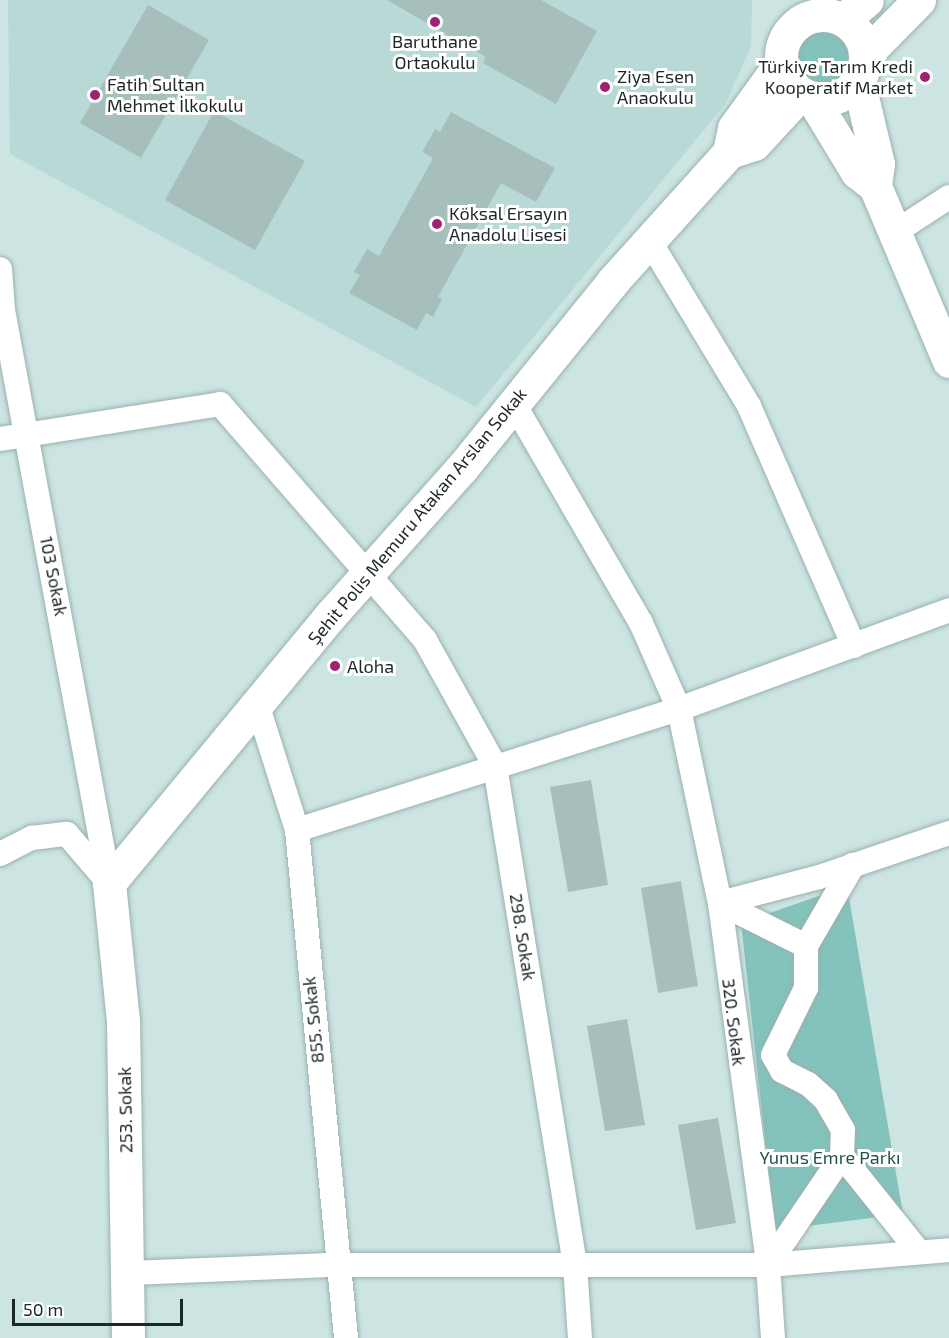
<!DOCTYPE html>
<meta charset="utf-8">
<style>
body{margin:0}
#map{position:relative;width:949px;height:1338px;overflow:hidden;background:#cce5e2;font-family:"Exo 2",sans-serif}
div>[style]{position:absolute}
.built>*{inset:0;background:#b8d9d5}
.green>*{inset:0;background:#83c3bc}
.round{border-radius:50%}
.building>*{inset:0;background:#a7bfbc}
.roads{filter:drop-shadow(0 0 2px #9ab1af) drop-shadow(0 0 2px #9ab1af)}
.street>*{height:24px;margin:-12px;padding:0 12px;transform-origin:12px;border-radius:12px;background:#fff}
.secondary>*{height:33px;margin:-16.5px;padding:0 16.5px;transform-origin:16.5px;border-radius:16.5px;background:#fff}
.secondary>.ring{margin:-16.5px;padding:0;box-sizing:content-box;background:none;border:33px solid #fff;border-radius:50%}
.dots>*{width:16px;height:16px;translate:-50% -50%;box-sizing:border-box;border:3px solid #fff;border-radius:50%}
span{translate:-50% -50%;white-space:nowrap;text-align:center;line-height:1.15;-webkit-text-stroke:6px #fff;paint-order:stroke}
.poi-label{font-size:18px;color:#1d2726}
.right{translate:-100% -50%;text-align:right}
.left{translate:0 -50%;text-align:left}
.street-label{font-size:18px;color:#1d2726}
.park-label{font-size:18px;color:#1f534e}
.scale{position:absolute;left:12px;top:1299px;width:171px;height:27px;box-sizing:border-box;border:3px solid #1d2726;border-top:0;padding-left:8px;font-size:18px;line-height:21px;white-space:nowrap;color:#1d2726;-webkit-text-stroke:4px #fff;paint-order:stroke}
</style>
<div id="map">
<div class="built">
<div style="clip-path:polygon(8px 0,752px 0,751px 46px,726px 103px,476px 407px,10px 154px)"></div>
</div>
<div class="green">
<div class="round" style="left:792px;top:27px;width:58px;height:58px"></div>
<div style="clip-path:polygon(847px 886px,903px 1214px,775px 1230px,741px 923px)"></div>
</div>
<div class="building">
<div style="clip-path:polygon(387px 0,541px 0,597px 31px,556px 104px,483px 63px,486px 57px)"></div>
<div style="clip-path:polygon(148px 5px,209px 40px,141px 158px,80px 123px)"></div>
<div style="clip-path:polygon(214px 111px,305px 161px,255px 250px,165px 200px)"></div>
<div style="clip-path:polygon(451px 112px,555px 168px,536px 202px,501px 183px,438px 297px,442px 299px,433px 317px,426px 313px,417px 330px,349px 293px,360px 275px,354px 272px,367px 249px,379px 256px,433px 158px,422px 152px,435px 129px,440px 132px)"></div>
<div style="clip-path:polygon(591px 780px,608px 885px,568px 892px,550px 787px)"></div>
<div style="clip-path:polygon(681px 881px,698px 986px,658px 993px,641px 888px)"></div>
<div style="clip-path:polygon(627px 1019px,645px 1125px,605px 1131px,587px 1026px)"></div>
<div style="clip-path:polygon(718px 1118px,736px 1223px,696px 1230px,678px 1125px)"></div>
</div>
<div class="roads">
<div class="street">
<div style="left:897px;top:231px;width:62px;rotate:-33.2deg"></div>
<div style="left:649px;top:240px;width:194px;rotate:58.9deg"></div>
<div style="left:749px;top:406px;width:262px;rotate:66.4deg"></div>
<div style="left:0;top:269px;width:41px;rotate:85.8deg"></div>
<div style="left:3px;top:310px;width:583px;rotate:79.52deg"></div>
<div style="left:514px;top:404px;width:253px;rotate:59.9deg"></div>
<div style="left:641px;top:623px;width:94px;rotate:66.2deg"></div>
<div style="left:679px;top:709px;width:198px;rotate:78.1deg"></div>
<div style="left:720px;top:903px;width:365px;rotate:82.4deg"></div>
<div style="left:768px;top:1265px;width:73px;rotate:86.1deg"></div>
<div style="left:0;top:439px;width:223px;rotate:-9deg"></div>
<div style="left:220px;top:404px;width:313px;rotate:49deg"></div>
<div style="left:425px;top:640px;width:144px;rotate:60.9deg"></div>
<div style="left:495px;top:766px;width:505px;rotate:80.89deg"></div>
<div style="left:575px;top:1265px;width:73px;rotate:86.1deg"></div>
<div style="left:258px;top:707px;width:129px;rotate:72.4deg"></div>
<div style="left:297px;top:830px;width:510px;rotate:84.49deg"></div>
<div style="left:297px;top:830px;width:401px;rotate:-17.6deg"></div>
<div style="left:679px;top:709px;width:288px;rotate:-20.1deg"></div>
<div style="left:0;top:854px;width:36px;rotate:-27deg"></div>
<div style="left:32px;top:838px;width:35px;rotate:-7deg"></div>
<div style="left:67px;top:834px;width:65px;rotate:49.4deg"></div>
<div style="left:720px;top:903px;width:102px;rotate:-14.7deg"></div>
<div style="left:819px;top:877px;width:137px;rotate:-18.7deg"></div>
<div style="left:720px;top:903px;width:96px;rotate:26.6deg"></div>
<div style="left:842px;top:1156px;width:123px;rotate:51.3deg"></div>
<div style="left:768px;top:1265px;width:132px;rotate:-55.8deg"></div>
<div style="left:842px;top:1156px;width:26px;rotate:-88deg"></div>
<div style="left:843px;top:1130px;width:34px;rotate:-120deg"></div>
<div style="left:826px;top:1100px;width:24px;rotate:-138deg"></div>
<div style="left:808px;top:1084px;width:29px;rotate:-153deg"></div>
<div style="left:782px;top:1071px;width:18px;rotate:-119deg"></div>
<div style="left:773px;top:1055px;width:75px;rotate:-63.8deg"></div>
<div style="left:806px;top:988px;width:42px;rotate:-90deg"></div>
<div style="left:806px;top:946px;width:94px;rotate:-59.9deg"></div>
<div style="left:129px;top:1273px;width:195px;rotate:-2.3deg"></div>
<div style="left:324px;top:1265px;width:444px"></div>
<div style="left:768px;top:1265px;width:182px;rotate:-4.7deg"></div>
</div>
<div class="secondary">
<div class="ring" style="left:781px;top:15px;width:51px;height:51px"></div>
<div style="left:843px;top:20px;width:31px;rotate:-40deg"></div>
<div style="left:865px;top:55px;width:77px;rotate:-45.5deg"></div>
<div style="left:858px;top:80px;width:86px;rotate:76.6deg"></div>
<div style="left:878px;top:164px;width:22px;rotate:98deg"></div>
<div style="left:812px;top:98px;width:87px;rotate:58.7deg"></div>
<div style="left:857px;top:172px;width:23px;rotate:38deg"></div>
<div style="left:875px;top:186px;width:190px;rotate:67.1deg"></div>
<div style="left:729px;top:152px;width:25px;rotate:-78deg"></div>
<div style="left:734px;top:128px;width:80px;rotate:-54.1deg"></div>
<div style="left:729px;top:152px;width:26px;rotate:-18deg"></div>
<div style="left:754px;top:144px;width:69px;rotate:-47.3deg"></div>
<div style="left:128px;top:1338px;width:317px;rotate:-90.9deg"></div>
<div style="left:123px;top:1021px;width:139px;rotate:-95.8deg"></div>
<div style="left:109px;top:883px;width:347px;rotate:-50.4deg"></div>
<div style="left:330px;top:616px;width:197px;rotate:-48.3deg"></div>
<div style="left:461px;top:469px;width:242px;rotate:-51deg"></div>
<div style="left:613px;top:281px;width:173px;rotate:-48deg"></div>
</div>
</div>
<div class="dots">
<div style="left:435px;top:22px;background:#a02073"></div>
<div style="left:925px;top:77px;background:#a02073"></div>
<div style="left:605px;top:87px;background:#a02073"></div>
<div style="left:95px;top:95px;background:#a02073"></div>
<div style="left:437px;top:224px;background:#a02073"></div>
<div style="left:335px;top:666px;background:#a02073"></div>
</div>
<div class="poi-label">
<span style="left:435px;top:52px">Baruthane<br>Ortaokulu</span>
<span class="right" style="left:913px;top:77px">Türkiye Tarım Kredi<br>Kooperatif Market</span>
<span class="left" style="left:617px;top:87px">Ziya Esen<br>Anaokulu</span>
<span class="left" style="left:107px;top:95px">Fatih Sultan<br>Mehmet İlkokulu</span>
<span class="left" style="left:449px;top:224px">Köksal Ersayın<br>Anadolu Lisesi</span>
<span class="left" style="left:347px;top:666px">Aloha</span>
</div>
<div class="street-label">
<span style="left:417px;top:516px;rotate:-50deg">Şehit Polis Memuru Atakan Arslan Sokak</span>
<span style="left:54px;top:576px;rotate:79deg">103 Sokak</span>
<span style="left:523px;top:937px;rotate:81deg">298. Sokak</span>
<span style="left:313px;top:1020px;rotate:-96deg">855. Sokak</span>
<span style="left:734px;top:1022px;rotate:83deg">320. Sokak</span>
<span style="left:125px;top:1110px;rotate:-91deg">253. Sokak</span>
</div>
<div class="park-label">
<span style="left:830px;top:1157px">Yunus Emre Parkı</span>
</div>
<div class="scale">50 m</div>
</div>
